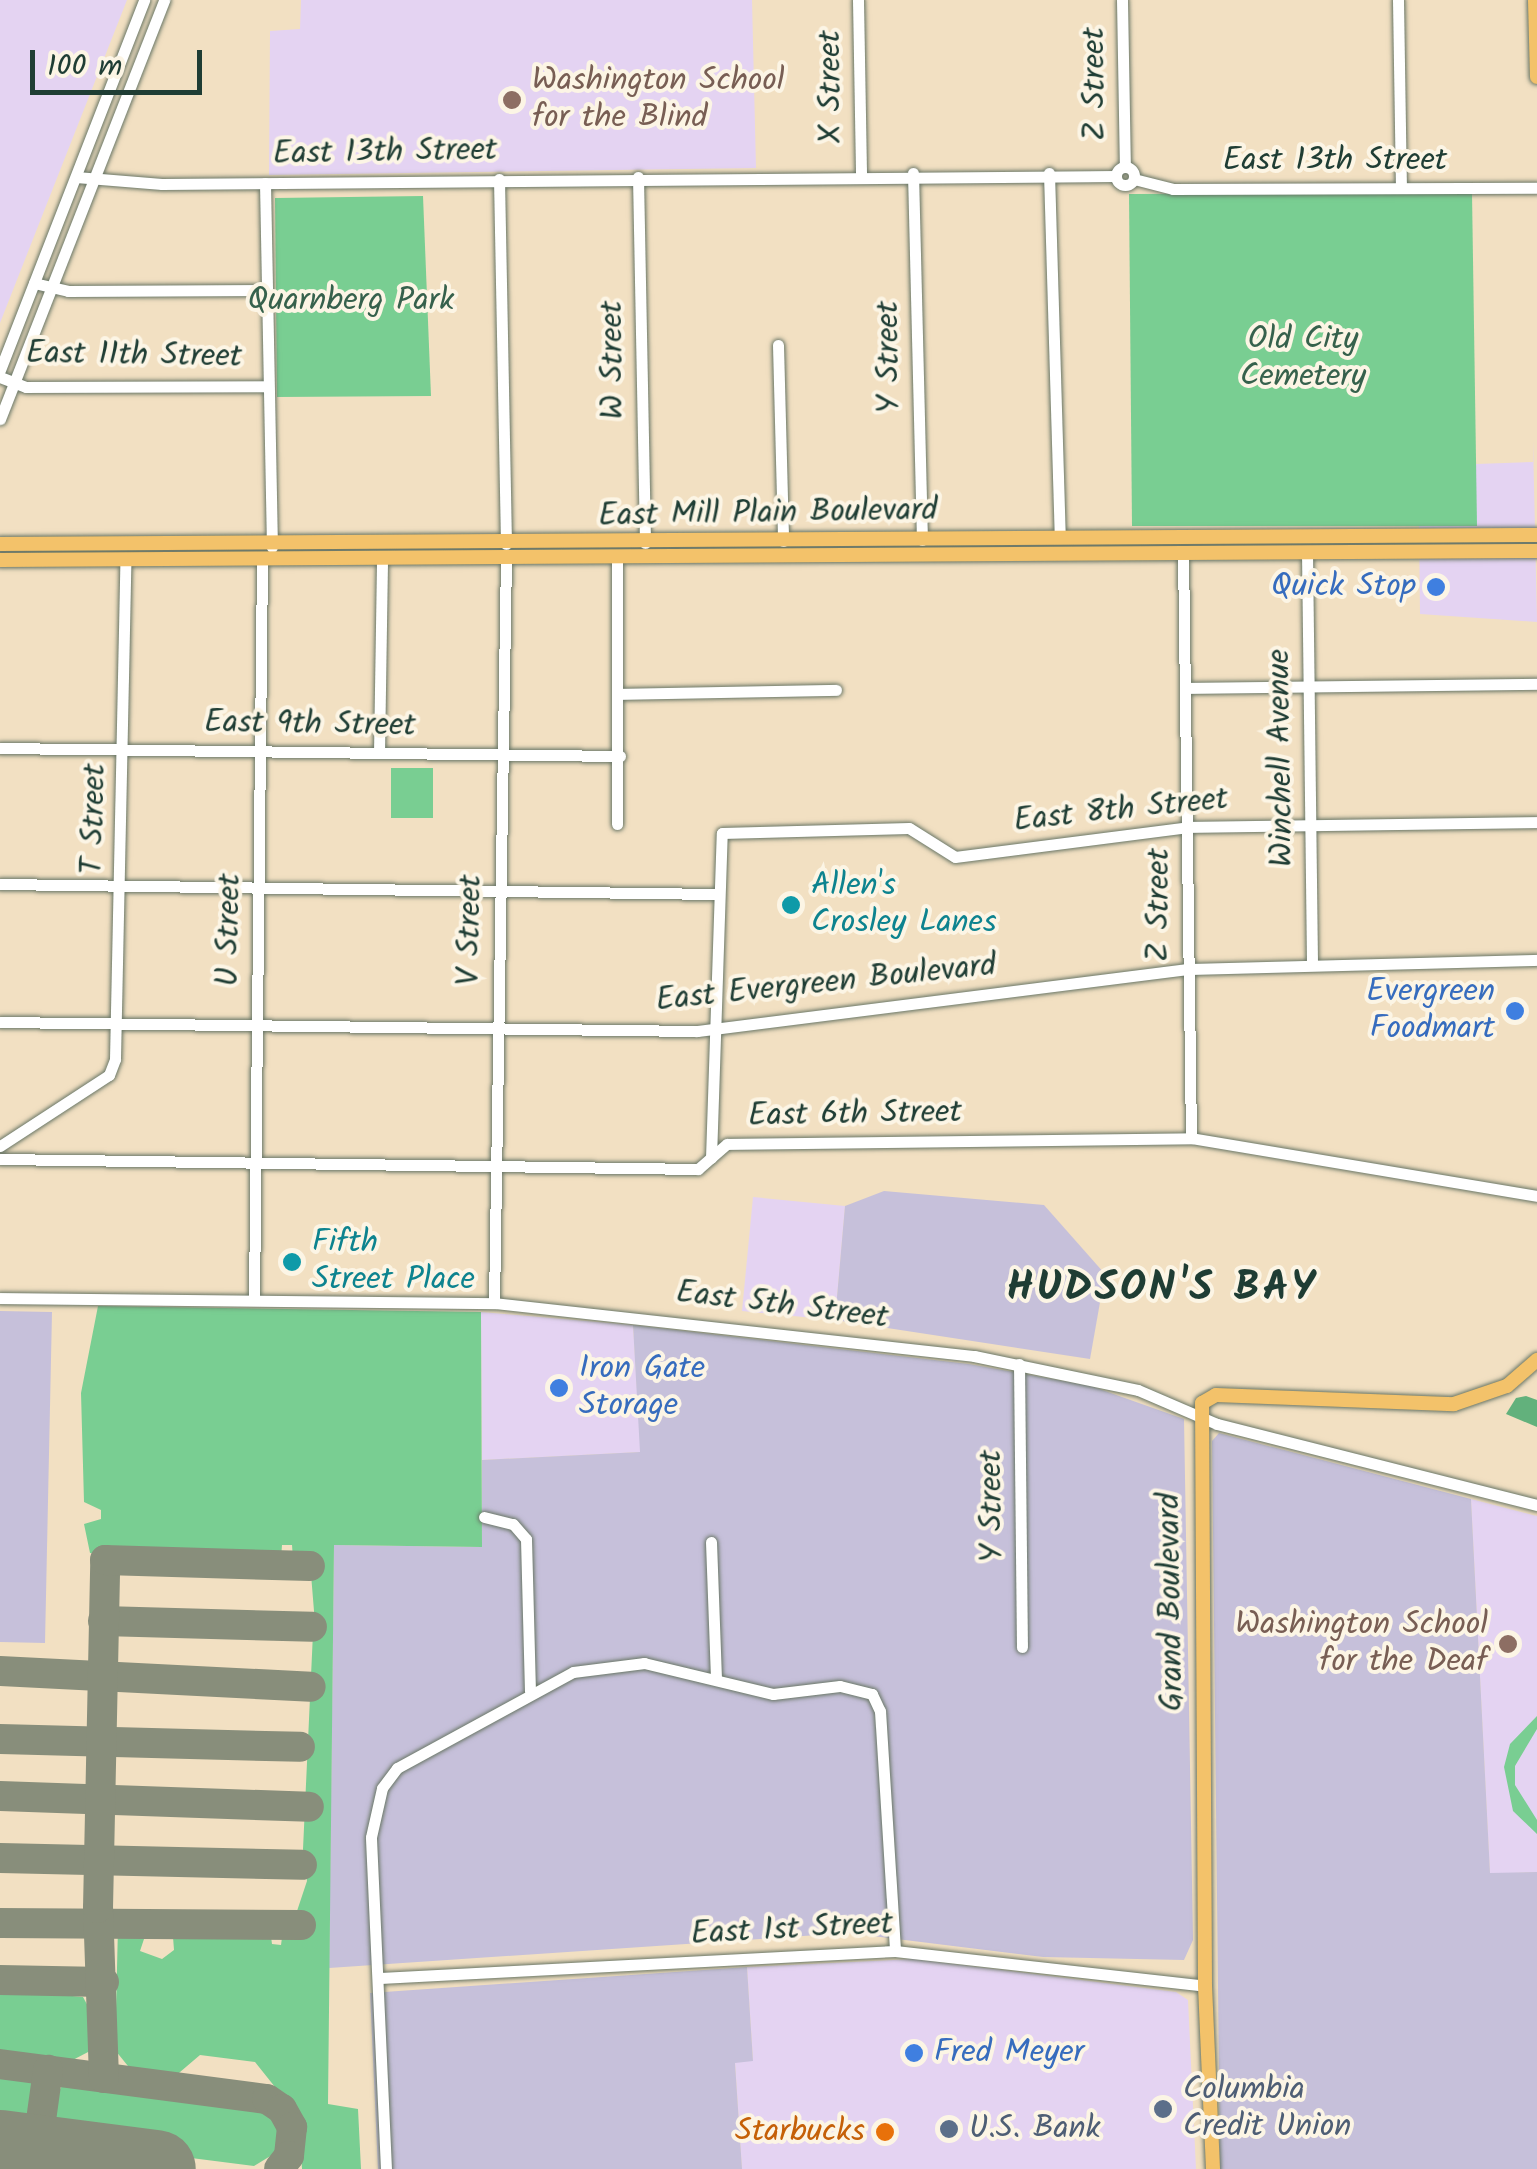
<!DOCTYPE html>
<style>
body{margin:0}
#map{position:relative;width:1537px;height:2169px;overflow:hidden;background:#f2e0c2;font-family:Kalam,sans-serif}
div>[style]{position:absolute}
.built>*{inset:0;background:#e4d3f2}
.industrial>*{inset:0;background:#c6c0da}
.green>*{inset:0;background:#79ce92}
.forest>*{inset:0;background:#62b17c}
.taxiway>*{height:30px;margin:-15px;padding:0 15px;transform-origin:15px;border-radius:15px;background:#888e7b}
.runway>*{height:78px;margin:-39px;padding:0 39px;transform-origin:39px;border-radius:39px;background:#888e7b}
.roads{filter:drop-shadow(0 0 2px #697666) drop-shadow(0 0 2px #697666)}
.minor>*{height:11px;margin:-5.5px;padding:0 5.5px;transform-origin:5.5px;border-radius:5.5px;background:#fff}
.minor>.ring{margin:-5.5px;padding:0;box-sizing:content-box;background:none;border:11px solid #fff;border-radius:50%}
.major>*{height:14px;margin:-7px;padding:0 7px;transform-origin:7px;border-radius:7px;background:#f3c26a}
.dots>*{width:28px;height:28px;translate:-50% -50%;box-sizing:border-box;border:5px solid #fcf5e5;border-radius:50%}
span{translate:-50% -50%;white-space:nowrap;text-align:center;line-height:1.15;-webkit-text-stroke:8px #fcf5e5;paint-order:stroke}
.education-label{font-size:32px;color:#785e54}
.left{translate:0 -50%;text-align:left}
.right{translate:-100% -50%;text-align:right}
.street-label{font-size:32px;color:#1f3d34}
.park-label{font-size:32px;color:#36614c}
.shop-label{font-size:32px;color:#366cbe}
.culture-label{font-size:32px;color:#0d838f}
.service-label{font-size:32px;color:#4e5e75}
.food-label{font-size:32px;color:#c56008}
.district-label{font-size:42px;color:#1f3d34;font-weight:700;letter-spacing:2.5px}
.scale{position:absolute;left:30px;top:50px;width:172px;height:45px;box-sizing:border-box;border:5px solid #1f3d34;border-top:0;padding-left:12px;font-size:30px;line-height:35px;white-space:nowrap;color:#1f3d34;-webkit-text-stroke:8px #fcf5e5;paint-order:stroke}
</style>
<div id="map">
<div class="built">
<div style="clip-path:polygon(0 0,127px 0,0 323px)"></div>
<div style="clip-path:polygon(301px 0,752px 0,756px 168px,269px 175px,270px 31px,300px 29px)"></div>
<div style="clip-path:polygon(1533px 440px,1537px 622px,1420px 614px,1419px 526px,1476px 525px,1476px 464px,1533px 462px)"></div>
<div style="clip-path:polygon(753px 1197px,845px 1206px,835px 1320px,742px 1311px)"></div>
<div style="clip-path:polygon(481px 1312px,633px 1325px,641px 1452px,482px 1460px)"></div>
<div style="clip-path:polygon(1471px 1499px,1537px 1516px,1537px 1872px,1490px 1874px)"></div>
<div style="clip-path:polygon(914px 1959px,1176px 1992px,1188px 2000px,1196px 2169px,742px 2169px,735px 2062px,753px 2060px,747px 1967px)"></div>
</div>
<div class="industrial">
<div style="clip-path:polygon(884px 1191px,1044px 1205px,1105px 1274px,1090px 1359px,835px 1320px,845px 1206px)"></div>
<div style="clip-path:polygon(0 1311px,52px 1312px,45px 1643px,0 1642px)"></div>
<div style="clip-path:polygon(633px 1325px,969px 1364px,1091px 1386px,1184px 1419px,1193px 1940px,1184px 1960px,1043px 1957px,848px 1933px,329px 1968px,334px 1545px,482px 1547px,482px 1460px,640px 1452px)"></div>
<div style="clip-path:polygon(1219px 1433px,1471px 1499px,1490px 1873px,1537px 1872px,1537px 2169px,1220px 2169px,1212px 1441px)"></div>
<div style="clip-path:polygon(747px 1967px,753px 2061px,735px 2063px,742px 2169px,378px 2169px,370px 1993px)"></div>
</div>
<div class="green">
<div style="clip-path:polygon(1472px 193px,1477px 526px,1132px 526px,1129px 194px)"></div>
<div style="clip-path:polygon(423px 196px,431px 396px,277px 397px,275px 198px)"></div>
<div style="clip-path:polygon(391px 768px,433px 768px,433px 818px,391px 818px)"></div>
<div style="clip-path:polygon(98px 1306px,481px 1312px,482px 1547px,334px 1545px,328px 2104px,358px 2109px,361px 2169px,302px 2169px,299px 2117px,255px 2062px,200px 2055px,173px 2078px,132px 2071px,115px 2050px,118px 1927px,148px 1927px,140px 1951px,162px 1959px,174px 1950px,173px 1937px,162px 1937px,166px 1927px,227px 1928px,229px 1939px,238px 1938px,241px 1928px,250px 1929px,251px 1939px,270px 1929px,272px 1944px,281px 1945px,283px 1930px,301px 1929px,295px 1917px,307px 1881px,303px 1849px,314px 1611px,310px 1562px,293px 1559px,292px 1545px,282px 1545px,281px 1559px,90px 1553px,84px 1524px,101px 1519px,101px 1510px,84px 1502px,81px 1393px)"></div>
<div style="clip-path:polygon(1537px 1716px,1537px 1729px,1515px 1766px,1515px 1785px,1537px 1820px,1537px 1834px,1513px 1811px,1504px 1767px,1510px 1744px)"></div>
<div style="clip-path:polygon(0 1989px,83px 1997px,96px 2021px,90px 2051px,67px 2063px,0 2056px)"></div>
<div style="clip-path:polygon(0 2072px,35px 2081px,28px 2137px,0 2133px)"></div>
<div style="clip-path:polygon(64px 2082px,262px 2106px,281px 2116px,284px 2137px,277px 2152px,254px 2166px,50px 2140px,50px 2108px)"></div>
</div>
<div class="forest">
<div style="clip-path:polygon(1526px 1396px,1537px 1400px,1537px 1427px,1506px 1414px,1516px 1398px)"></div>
</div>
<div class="taxiway">
<div style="left:103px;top:1621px;width:209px;rotate:1.6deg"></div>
<div style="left:0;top:1671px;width:311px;rotate:2.9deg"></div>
<div style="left:0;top:1739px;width:300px;rotate:1.5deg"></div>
<div style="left:0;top:1796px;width:309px;rotate:2deg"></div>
<div style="left:0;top:1858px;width:302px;rotate:1.3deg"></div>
<div style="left:0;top:1923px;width:301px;rotate:0.4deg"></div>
<div style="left:0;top:1980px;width:104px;rotate:1.1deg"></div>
<div style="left:0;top:2064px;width:269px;rotate:7.5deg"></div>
<div style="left:267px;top:2099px;width:18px;rotate:34deg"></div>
<div style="left:282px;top:2109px;width:21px;rotate:61deg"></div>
<div style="left:292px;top:2127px;width:29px;rotate:96deg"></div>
<div style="left:289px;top:2156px;width:16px;rotate:128deg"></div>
<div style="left:104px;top:2078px;width:170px;rotate:-92deg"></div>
<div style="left:98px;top:1908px;width:348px;rotate:-88.8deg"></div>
<div style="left:105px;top:1560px;width:205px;rotate:1.7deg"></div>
<div style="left:23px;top:2152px;width:18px;rotate:-34deg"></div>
<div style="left:38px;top:2142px;width:73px;rotate:-82.1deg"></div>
</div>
<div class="runway">
<div style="left:0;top:2149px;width:158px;rotate:7.3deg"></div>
</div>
<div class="roads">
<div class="minor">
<div style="left:858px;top:0;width:173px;rotate:89deg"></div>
<div style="left:1122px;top:0;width:167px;rotate:89deg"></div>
<div style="left:1398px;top:0;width:188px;rotate:89.1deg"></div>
<div class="ring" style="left:1116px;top:167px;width:7px;height:7px"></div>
<div style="left:913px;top:173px;width:367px;rotate:88.6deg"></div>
<div style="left:1049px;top:173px;width:365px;rotate:88.3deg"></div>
<div style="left:76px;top:177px;width:86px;rotate:4.7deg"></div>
<div style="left:162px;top:184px;width:954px;rotate:-0.48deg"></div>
<div style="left:638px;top:177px;width:366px;rotate:88.9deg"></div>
<div style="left:499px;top:179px;width:365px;rotate:88.9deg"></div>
<div style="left:1134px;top:179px;width:40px;rotate:14.4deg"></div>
<div style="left:1173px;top:189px;width:364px;rotate:-0.2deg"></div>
<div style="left:265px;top:183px;width:364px;rotate:88.9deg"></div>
<div style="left:34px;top:283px;width:35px;rotate:13deg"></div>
<div style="left:68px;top:291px;width:198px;rotate:-0.3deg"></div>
<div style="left:778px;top:345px;width:196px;rotate:88.5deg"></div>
<div style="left:0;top:370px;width:397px;rotate:-68.7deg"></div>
<div style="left:0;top:377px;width:28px;rotate:21deg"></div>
<div style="left:26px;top:387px;width:242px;rotate:-0.2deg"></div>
<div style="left:0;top:419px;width:450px;rotate:-68.6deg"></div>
<div style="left:1183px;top:552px;width:586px;rotate:89.22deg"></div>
<div style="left:1307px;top:552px;width:412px;rotate:89.3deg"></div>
<div style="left:1186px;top:688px;width:351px;rotate:-0.7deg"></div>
<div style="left:619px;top:694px;width:217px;rotate:-1.1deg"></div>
<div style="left:0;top:748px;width:620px;rotate:0.74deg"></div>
<div style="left:379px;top:753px;width:192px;rotate:-89.1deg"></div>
<div style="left:617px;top:824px;width:266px;rotate:-90deg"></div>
<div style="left:0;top:884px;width:715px;rotate:0.8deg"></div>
<div style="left:0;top:1022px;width:697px;rotate:0.74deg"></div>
<div style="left:697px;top:1031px;width:493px;rotate:-7.2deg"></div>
<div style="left:1186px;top:969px;width:351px;rotate:-1.5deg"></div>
<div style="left:0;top:1146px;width:130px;rotate:-33.1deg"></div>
<div style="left:109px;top:1075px;width:17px;rotate:-69deg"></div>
<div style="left:115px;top:1059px;width:498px;rotate:-88.8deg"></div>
<div style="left:711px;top:1158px;width:325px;rotate:-88.1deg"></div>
<div style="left:722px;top:833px;width:187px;rotate:-1.5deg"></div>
<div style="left:909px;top:828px;width:54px;rotate:32.2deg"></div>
<div style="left:955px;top:857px;width:235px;rotate:-7.3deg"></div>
<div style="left:1188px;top:827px;width:349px;rotate:-0.8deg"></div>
<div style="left:0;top:1159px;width:698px;rotate:0.82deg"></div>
<div style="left:698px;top:1169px;width:38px;rotate:-41deg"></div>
<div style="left:727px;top:1144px;width:464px;rotate:-0.7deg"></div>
<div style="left:1191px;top:1138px;width:351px;rotate:9.5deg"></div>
<div style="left:0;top:1298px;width:494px;rotate:0.6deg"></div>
<div style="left:494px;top:1303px;width:483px;rotate:6.3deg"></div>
<div style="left:974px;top:1356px;width:167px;rotate:11.7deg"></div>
<div style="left:1138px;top:1390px;width:86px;rotate:23.3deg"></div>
<div style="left:1217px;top:1424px;width:330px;rotate:14.2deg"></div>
<div style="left:254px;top:1299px;width:737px;rotate:-89.38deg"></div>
<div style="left:494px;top:1303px;width:744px;rotate:-89.08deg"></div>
<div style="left:1019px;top:1364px;width:283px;rotate:89.4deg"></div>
<div style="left:484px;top:1517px;width:30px;rotate:14deg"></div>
<div style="left:513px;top:1524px;width:20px;rotate:49deg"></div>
<div style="left:526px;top:1539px;width:152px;rotate:88.5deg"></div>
<div style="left:711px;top:1542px;width:136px;rotate:87.9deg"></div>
<div style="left:380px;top:1978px;width:516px;rotate:-3deg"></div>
<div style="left:895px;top:1951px;width:312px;rotate:6.4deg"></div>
<div style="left:386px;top:2169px;width:332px;rotate:-92.6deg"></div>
<div style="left:371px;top:1837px;width:50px;rotate:-77.3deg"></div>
<div style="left:382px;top:1788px;width:25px;rotate:-53deg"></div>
<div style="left:397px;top:1768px;width:200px;rotate:-28.6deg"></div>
<div style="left:573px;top:1672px;width:72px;rotate:-7.2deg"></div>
<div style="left:644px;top:1663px;width:133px;rotate:13.5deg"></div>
<div style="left:773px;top:1694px;width:67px;rotate:-6.8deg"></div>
<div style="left:840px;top:1686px;width:33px;rotate:14deg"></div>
<div style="left:872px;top:1694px;width:19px;rotate:65deg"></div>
<div style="left:880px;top:1711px;width:240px;rotate:86.4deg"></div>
</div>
<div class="major">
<div style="left:1535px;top:0;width:77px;rotate:88.5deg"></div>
<div style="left:0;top:544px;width:1537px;rotate:-0.34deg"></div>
<div style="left:0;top:560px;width:1537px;rotate:-0.34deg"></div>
<div style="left:1213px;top:2169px;width:183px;rotate:-92.5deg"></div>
<div style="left:1205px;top:1986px;width:583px;rotate:-90.29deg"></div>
<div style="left:1202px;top:1403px;width:16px;rotate:-30deg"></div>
<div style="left:1216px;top:1395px;width:238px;rotate:2.2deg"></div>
<div style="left:1454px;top:1404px;width:56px;rotate:-18.8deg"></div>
<div style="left:1507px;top:1386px;width:40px;rotate:-41deg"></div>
</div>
</div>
<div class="dots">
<div style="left:512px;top:100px;background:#8d6e63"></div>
<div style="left:1436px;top:587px;background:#3f7fe0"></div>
<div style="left:791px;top:905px;background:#0f9aa8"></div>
<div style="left:1515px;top:1011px;background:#3f7fe0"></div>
<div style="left:292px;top:1262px;background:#0f9aa8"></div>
<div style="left:559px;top:1388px;background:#3f7fe0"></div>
<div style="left:1508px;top:1644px;background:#8d6e63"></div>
<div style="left:914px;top:2053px;background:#3f7fe0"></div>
<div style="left:1163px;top:2109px;background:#5c6f8a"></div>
<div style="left:949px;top:2129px;background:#5c6f8a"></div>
<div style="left:885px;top:2132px;background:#e8710a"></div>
</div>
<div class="education-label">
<span class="left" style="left:532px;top:100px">Washington School<br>for the Blind</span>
<span class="right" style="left:1488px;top:1644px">Washington School<br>for the Deaf</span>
</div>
<div class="street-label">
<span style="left:1096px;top:84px;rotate:-91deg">Z Street</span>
<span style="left:832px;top:87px;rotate:-91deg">X Street</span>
<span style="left:385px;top:153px;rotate:-1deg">East 13th Street</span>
<span style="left:1335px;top:161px">East 13th Street</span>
<span style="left:134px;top:356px;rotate:1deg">East 11th Street</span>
<span style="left:890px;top:357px;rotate:-91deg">Y Street</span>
<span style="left:614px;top:360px;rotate:-91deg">W Street</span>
<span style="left:768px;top:514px;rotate:-1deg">East Mill Plain Boulevard</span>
<span style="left:310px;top:725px;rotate:1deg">East 9th Street</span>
<span style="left:1282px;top:758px;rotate:-91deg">Winchell Avenue</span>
<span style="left:1121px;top:811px;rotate:-6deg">East 8th Street</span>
<span style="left:95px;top:819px;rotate:-89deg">T Street</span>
<span style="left:1160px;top:905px;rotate:-90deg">Z Street</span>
<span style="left:230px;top:930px;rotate:-89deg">U Street</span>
<span style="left:471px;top:930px;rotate:-89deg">V Street</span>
<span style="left:826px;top:984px;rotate:-6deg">East Evergreen Boulevard</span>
<span style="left:855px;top:1115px;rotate:-1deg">East 6th Street</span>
<span style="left:782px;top:1306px;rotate:7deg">East 5th Street</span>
<span style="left:993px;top:1506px;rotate:-91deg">Y Street</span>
<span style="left:1172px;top:1602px;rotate:-91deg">Grand Boulevard</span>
<span style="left:792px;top:1930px;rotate:-3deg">East 1st Street</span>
</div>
<div class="park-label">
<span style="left:351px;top:301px">Quarnberg Park</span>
<span style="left:1303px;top:359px">Old City<br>Cemetery</span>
</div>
<div class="shop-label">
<span class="right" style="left:1416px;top:587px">Quick Stop</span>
<span class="right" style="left:1495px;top:1011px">Evergreen<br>Foodmart</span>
<span class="left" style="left:579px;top:1388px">Iron Gate<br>Storage</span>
<span class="left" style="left:934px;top:2053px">Fred Meyer</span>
</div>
<div class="culture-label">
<span class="left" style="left:811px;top:905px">Allen's<br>Crosley Lanes</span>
<span class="left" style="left:312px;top:1262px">Fifth<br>Street Place</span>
</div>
<div class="service-label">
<span class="left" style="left:1183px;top:2109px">Columbia<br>Credit Union</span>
<span class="left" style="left:969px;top:2129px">U.S. Bank</span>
</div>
<div class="food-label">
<span class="right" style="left:865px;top:2132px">Starbucks</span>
</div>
<div class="district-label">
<span style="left:1162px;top:1289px">HUDSON'S BAY</span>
</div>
<div class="scale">100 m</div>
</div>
